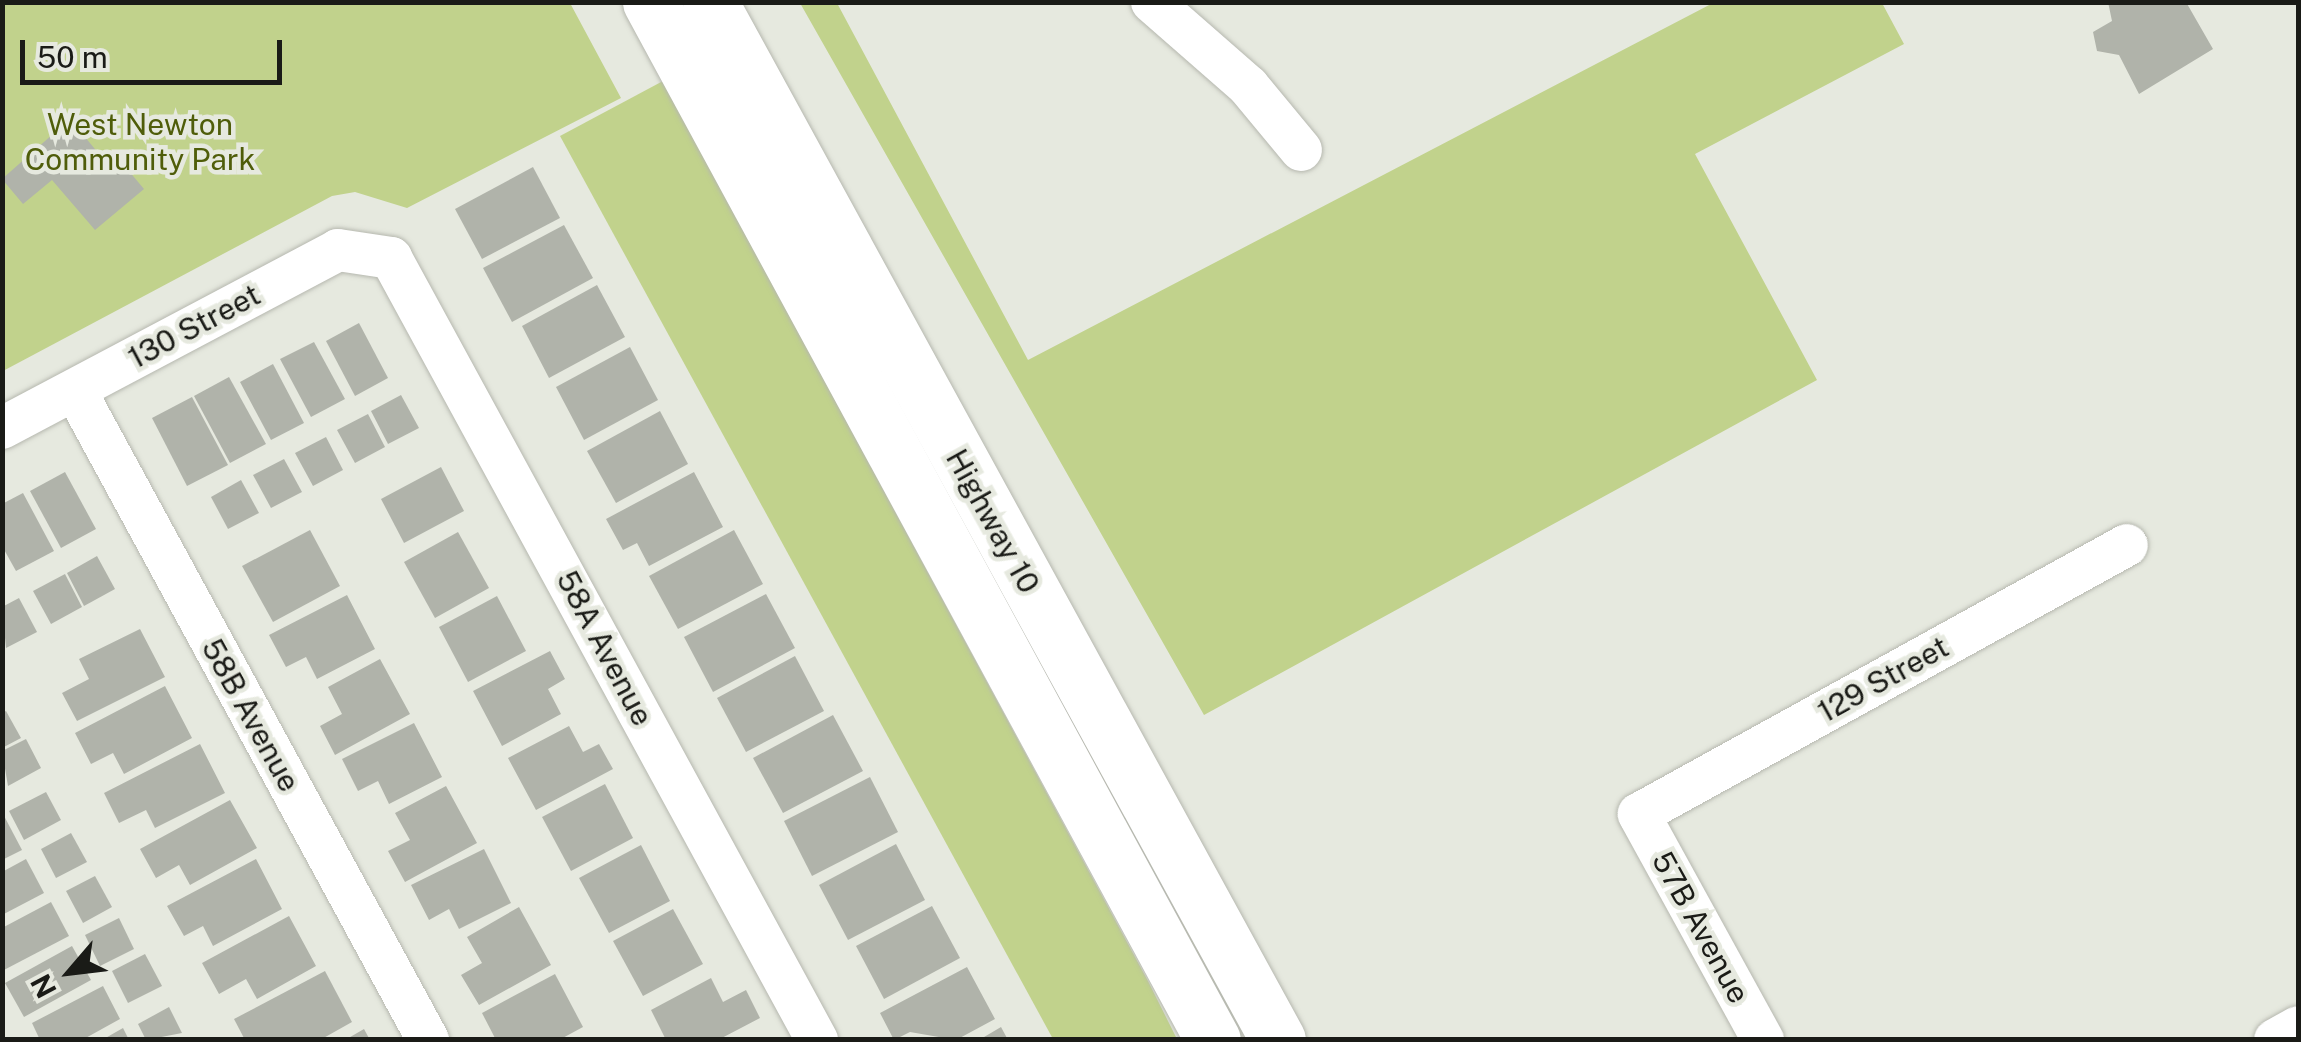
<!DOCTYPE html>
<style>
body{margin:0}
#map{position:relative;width:2301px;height:1042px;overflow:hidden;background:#e6e9df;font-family:"Public Sans",sans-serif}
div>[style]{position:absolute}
.green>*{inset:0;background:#c1d28c}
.building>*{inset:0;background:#b0b3aa}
.roads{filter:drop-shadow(0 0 2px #b6b8af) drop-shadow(0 0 2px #b6b8af)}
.minor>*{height:42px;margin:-21px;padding:0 21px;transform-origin:21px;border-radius:21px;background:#fff}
.trunk>*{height:55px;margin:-27.5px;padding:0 27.5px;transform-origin:27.5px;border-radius:27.5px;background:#fff}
span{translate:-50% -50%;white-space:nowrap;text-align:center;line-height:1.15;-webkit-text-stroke:9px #e6e9df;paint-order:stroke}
.park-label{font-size:30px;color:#4f5d0a}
.street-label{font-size:30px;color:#1a1b17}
.frame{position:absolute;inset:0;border:5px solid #1a1b17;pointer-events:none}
.north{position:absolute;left:20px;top:922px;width:100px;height:100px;-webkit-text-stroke:8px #e6e9df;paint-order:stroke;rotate:242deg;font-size:28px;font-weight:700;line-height:40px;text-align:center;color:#1a1b17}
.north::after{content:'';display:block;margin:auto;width:35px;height:45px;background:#1a1b17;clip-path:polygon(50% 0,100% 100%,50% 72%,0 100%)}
.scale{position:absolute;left:20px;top:40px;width:262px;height:45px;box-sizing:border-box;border:5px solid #1a1b17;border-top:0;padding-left:12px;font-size:30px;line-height:35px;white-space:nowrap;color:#1a1b17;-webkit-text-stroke:8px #e6e9df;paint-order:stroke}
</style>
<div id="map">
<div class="green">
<div style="clip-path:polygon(3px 3px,570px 3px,621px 98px,407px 208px,355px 192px,332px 196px,3px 371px)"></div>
<div style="clip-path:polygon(800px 3px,837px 3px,1028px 360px,1713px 3px,1882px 3px,1904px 44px,1695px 154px,1817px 380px,1204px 715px)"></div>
<div style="clip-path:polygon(663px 81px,1148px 981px,1177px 1039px,1053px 1039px,560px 136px)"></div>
</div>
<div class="building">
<div style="clip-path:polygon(2108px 2px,2186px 2px,2213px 49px,2139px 94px,2119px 55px,2097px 51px,2093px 32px,2112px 21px)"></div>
<div style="clip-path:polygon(70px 119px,114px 172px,123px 164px,144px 189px,95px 230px,52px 180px,23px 204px,2px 179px)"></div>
<div style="clip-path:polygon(533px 167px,560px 218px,482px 259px,455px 209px)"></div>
<div style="clip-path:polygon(564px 225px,593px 278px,512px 322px,483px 268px)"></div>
<div style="clip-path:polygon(597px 285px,625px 337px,549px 378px,522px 326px)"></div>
<div style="clip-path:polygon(359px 323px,388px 378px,355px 396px,326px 341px)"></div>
<div style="clip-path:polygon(314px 342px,345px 399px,311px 417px,280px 359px)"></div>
<div style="clip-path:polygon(630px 347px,658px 400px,584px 440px,556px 387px)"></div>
<div style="clip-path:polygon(273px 364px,304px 423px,271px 440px,240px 382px)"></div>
<div style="clip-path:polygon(229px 377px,266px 444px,230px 463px,194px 396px)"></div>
<div style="clip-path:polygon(401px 395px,419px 428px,388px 444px,371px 411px)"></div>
<div style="clip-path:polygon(192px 397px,228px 465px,187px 486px,152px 418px)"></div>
<div style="clip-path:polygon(660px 411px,688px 464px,616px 503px,587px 451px)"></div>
<div style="clip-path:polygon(368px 414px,385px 447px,355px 463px,337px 430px)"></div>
<div style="clip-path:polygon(326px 437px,343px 470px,313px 486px,295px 453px)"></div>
<div style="clip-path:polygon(284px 459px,302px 492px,271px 508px,253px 475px)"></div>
<div style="clip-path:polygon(441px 467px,464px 511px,404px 543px,381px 499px)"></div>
<div style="clip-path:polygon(65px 472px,96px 529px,61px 548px,30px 491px)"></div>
<div style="clip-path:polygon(694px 472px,723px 527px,649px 566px,637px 543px,623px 550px,606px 519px)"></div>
<div style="clip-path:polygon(241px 480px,259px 513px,228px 529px,211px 497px)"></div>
<div style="clip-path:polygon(23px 493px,54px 551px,16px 571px,2px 546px,2px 504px)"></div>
<div style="clip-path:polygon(310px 530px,340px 586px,273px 622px,242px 566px)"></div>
<div style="clip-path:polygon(734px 530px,763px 584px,678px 629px,649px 576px)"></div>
<div style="clip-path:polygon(458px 532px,489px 588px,435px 618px,404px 562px)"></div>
<div style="clip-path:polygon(97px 556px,115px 589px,84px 606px,67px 573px)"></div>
<div style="clip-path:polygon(65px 574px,82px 607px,51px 624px,33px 591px)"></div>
<div style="clip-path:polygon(766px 594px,795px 648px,713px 692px,684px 637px)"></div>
<div style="clip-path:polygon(347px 595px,375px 649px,317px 679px,306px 657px,286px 667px,269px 635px)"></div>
<div style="clip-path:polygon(497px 596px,526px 651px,468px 682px,439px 627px)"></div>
<div style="clip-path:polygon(19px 598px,37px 632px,6px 648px,2px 607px)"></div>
<div style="clip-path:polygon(140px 629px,165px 677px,77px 721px,62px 693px,89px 679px,79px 659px)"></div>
<div style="clip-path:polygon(550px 651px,565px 679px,548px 689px,561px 714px,502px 746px,473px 691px)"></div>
<div style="clip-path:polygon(795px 656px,824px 711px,746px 752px,717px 698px)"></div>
<div style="clip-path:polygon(380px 659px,410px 714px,335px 755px,320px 726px,342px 714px,328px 687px)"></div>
<div style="clip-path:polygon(165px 686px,192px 738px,124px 774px,113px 753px,91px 764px,75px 733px)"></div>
<div style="clip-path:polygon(6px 711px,21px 738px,2px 748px,2px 713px)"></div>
<div style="clip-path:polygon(833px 715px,863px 771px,783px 813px,753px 758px)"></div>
<div style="clip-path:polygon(414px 723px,442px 777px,389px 804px,378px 781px,358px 791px,342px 759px)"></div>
<div style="clip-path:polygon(569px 726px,583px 752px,599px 744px,613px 769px,536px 810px,508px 758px)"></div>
<div style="clip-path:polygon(26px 739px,41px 768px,8px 786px,2px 751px)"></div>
<div style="clip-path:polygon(200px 744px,225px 793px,155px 828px,146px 810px,119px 823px,104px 793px)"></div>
<div style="clip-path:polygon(870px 777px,898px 832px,812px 876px,784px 821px)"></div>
<div style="clip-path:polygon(605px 784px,633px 838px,571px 871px,542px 817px)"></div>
<div style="clip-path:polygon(446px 786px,477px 843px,405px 882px,388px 851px,410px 840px,395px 813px)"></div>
<div style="clip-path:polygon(46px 792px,61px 820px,24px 840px,9px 811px)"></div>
<div style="clip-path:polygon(230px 800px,257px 848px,190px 885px,179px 865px,156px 878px,140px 849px)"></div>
<div style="clip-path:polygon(2px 812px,22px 850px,2px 860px)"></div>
<div style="clip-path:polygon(71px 833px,87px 862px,56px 878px,41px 849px)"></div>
<div style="clip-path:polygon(896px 844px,925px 900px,848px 940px,819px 885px)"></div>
<div style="clip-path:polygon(641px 845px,670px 901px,609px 933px,579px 878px)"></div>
<div style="clip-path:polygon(484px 849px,511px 903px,459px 929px,449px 909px,429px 920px,411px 885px)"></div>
<div style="clip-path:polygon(26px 859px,44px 893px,2px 915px,2px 872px)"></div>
<div style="clip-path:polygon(256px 859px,282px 909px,213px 946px,203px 926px,184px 936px,167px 906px)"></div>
<div style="clip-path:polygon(95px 876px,112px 907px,83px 923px,66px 891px)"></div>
<div style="clip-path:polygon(51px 902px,69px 936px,2px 971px,2px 928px)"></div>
<div style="clip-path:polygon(932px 906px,960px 958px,884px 999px,856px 946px)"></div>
<div style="clip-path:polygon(519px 907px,551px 965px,479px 1005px,461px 975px,482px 963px,467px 937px)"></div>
<div style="clip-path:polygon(673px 909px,703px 964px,643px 996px,613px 941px)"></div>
<div style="clip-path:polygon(289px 916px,316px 966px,257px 999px,246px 979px,219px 994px,202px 963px)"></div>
<div style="clip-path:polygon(119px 918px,134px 949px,100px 966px,85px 935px)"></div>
<div style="clip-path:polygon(72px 946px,91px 980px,24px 1017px,5px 983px)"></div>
<div style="clip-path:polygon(145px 954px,162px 986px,128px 1003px,112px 971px)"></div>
<div style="clip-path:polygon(967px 967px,995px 1019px,956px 1040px,910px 1032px,894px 1040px,880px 1013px)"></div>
<div style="clip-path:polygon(325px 971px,352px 1022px,320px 1040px,245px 1040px,234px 1019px)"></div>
<div style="clip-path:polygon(555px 974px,583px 1027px,559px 1040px,496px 1040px,482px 1013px)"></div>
<div style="clip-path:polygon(711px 978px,723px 1002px,746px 990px,760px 1018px,718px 1040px,666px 1040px,651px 1010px)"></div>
<div style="clip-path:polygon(103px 986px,120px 1019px,82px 1040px,40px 1040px,32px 1023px)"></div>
<div style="clip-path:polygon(169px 1007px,182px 1033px,146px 1040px,138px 1024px)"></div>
<div style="clip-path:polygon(1001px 1027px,1008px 1040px,979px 1040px)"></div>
<div style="clip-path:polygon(123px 1028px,129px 1040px,102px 1040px)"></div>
<div style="clip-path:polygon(364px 1029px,370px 1040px,345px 1040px)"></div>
</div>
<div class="roads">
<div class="minor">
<div style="left:1152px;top:2px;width:128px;rotate:41.2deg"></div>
<div style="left:1248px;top:86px;width:83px;rotate:50.4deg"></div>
<div style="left:75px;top:390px;width:740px;rotate:61.49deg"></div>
<div style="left:2px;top:428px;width:380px;rotate:-27.9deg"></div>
<div style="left:338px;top:250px;width:54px;rotate:8.6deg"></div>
<div style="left:391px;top:258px;width:891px;rotate:61.42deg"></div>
<div style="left:1763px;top:1040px;width:258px;rotate:-118.8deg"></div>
<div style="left:1639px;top:814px;width:557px;rotate:-28.86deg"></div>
<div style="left:2275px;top:1040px;width:26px;rotate:-29deg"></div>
</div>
<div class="trunk">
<div style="left:650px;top:2px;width:1181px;rotate:61.53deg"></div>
<div style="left:710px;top:2px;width:1183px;rotate:61.31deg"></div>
</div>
</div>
<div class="park-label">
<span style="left:140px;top:141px">West Newton<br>Community Park</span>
</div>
<div class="street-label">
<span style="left:194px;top:326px;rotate:-28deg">130 Street</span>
<span style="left:993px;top:521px;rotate:61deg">Highway 10</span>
<span style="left:605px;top:648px;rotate:62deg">58A Avenue</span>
<span style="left:1883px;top:679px;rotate:-29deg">129 Street</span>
<span style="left:251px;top:715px;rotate:61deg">58B Avenue</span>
<span style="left:1701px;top:927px;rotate:61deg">57B Avenue</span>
</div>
<div class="frame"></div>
<div class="north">N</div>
<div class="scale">50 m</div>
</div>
